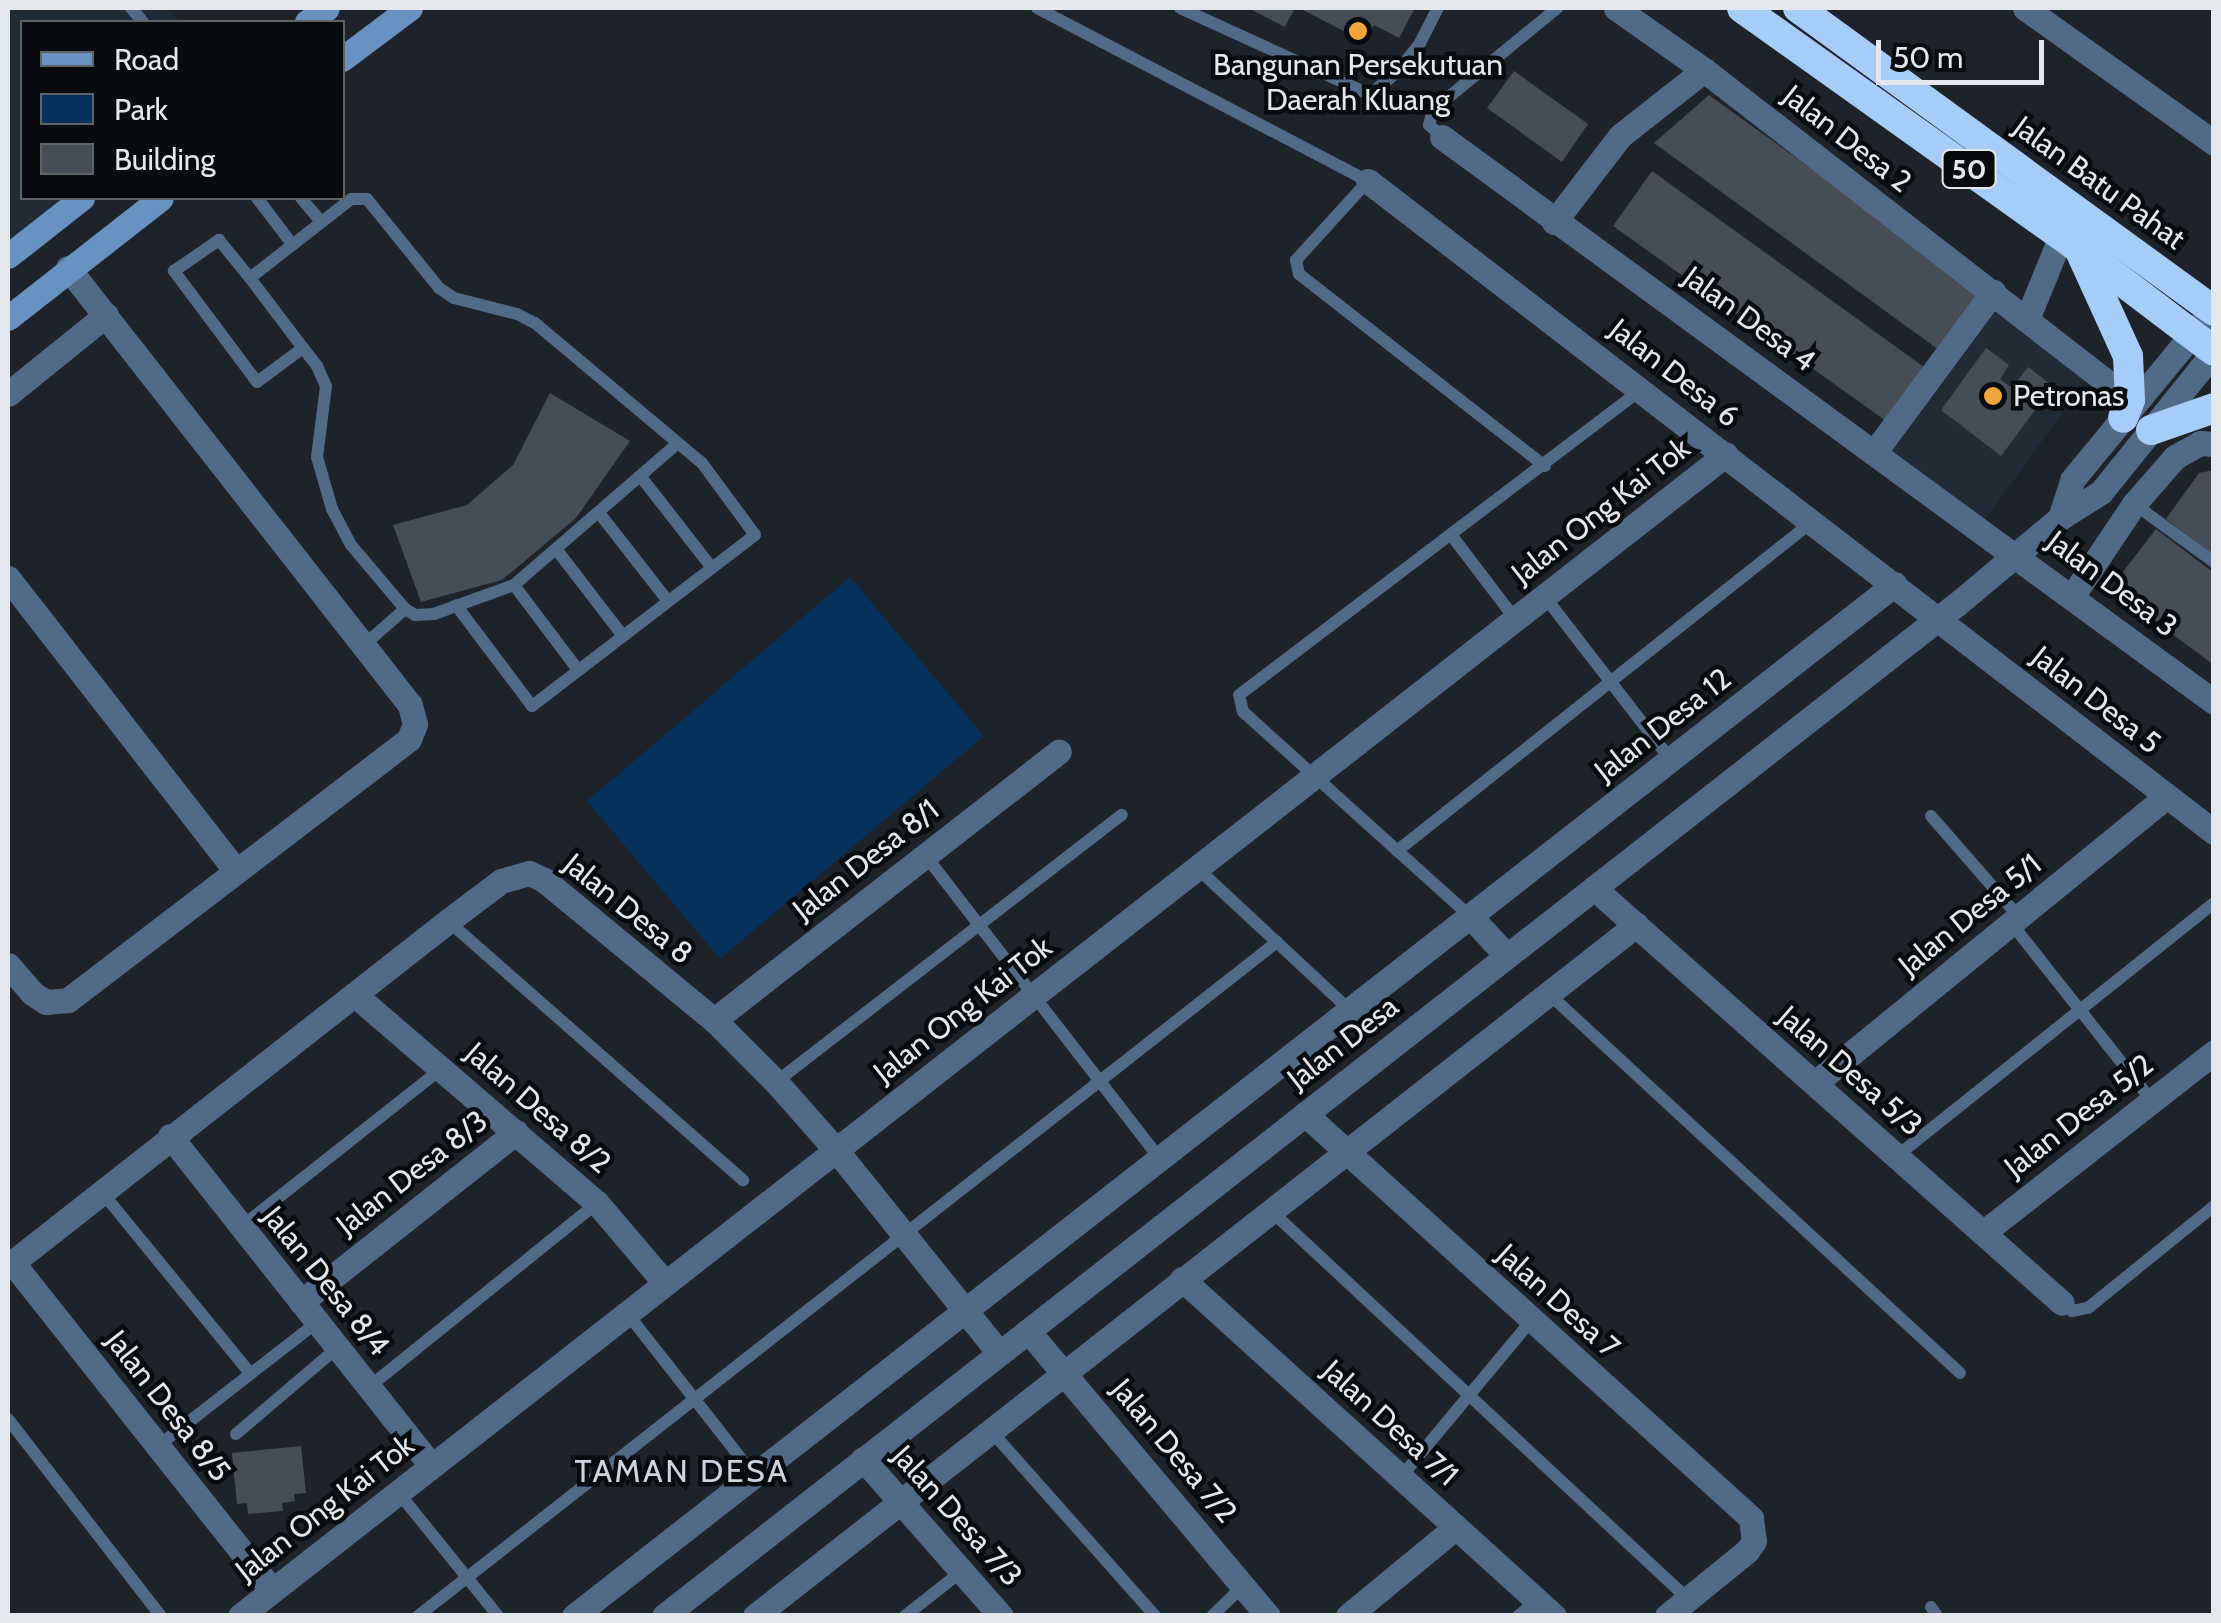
<!DOCTYPE html>
<style>
body{margin:0}
#map{position:relative;width:2221px;height:1623px;overflow:hidden;background:#1d2329;font-family:Cabin,sans-serif}
div>[style]{position:absolute}
.built>*{inset:0;background:#212b36}
.green>*{inset:0;background:#06315c}
.building>*{inset:0;background:#474d55}
.lane>*{height:12px;margin:-6px;padding:0 6px;transform-origin:6px;border-radius:6px;background:#506a87}
.street>*{height:25px;margin:-12.5px;padding:0 12.5px;transform-origin:12.5px;border-radius:12.5px;background:#506a87}
.secondary>*{height:25px;margin:-12.5px;padding:0 12.5px;transform-origin:12.5px;border-radius:12.5px;background:#6892c2}
.highway>*{height:30px;margin:-15px;padding:0 15px;transform-origin:15px;border-radius:15px;background:#a6cdf9}
.dots>*{width:28px;height:28px;translate:-50% -50%;box-sizing:border-box;border:5px solid #090c0f;border-radius:50%}
span{translate:-50% -50%;white-space:nowrap;text-align:center;line-height:1.15;-webkit-text-stroke:9px #090c0f;paint-order:stroke}
.shield-label span{padding:2px 8px;background:#090c0f;border:2px solid;border-radius:8px;-webkit-text-stroke-width:0}
.shield-label{font-size:28px;color:#e4e8ec;font-weight:700}
.poi-label{font-size:30px;color:#e4e8ec}
.left{translate:0 -50%;text-align:left}
.street-label{font-size:30px;color:#e4e8ec}
.neighbourhood-label{font-size:32px;color:#cdd4dd;letter-spacing:2.5px}
.frame{position:absolute;inset:0;border:10px solid #e4e8ec;pointer-events:none}
.legend{position:absolute;left:20px;top:20px;width:325px;height:180px;box-sizing:border-box;background:#090c0f;border:2px solid #616467;margin:0;padding:12px 18px;list-style:none;font-size:30px;color:#e4e8ec}
.legend li{display:flex;align-items:center;gap:20px;height:50px}
.legend b{width:50px;border:2px solid #616467}
.scale{position:absolute;left:1876px;top:40px;width:168px;height:45px;box-sizing:border-box;border:5px solid #e4e8ec;border-top:0;padding-left:12px;font-size:30px;line-height:35px;white-space:nowrap;color:#e4e8ec;-webkit-text-stroke:8px #090c0f;paint-order:stroke}
</style>
<div id="map">
<div class="built">
<div style="clip-path:polygon(8px 8px,168px 8px,180px 22px,22px 22px,22px 198px,66px 198px,8px 244px)"></div>
<div style="clip-path:polygon(1995px 303px,2089px 376px,1985px 520px,1888px 449px)"></div>
</div>
<div class="green">
<div style="clip-path:polygon(850px 577px,984px 736px,720px 959px,587px 801px)"></div>
</div>
<div class="building">
<div style="clip-path:polygon(1248px 8px,1295px 8px,1285px 27px)"></div>
<div style="clip-path:polygon(1299px 8px,1415px 8px,1399px 38px,1374px 25px,1365px 42px)"></div>
<div style="clip-path:polygon(1514px 71px,1588px 124px,1562px 162px,1487px 108px)"></div>
<div style="clip-path:polygon(1709px 95px,1981px 291px,1939px 350px,1654px 143px)"></div>
<div style="clip-path:polygon(1652px 171px,1924px 367px,1886px 421px,1613px 226px)"></div>
<div style="clip-path:polygon(1986px 348px,2009px 365px,2000px 379px,2012px 388px,2028px 367px,2053px 386px,2001px 456px,1941px 410px)"></div>
<div style="clip-path:polygon(550px 393px,630px 441px,576px 518px,502px 580px,421px 602px,393px 525px,467px 505px,513px 465px)"></div>
<div style="clip-path:polygon(2214px 470px,2214px 555px,2166px 519px,2199px 473px)"></div>
<div style="clip-path:polygon(2156px 529px,2214px 573px,2214px 665px,2121px 596px,2119px 577px)"></div>
<div style="clip-path:polygon(301px 1446px,306px 1493px,294px 1494px,295px 1501px,282px 1503px,283px 1511px,248px 1514px,247px 1503px,237px 1504px,232px 1453px)"></div>
</div>
<div class="lane">
<div style="left:131px;top:8px;width:18px;rotate:49deg"></div>
<div style="left:1037px;top:8px;width:373px;rotate:27.6deg"></div>
<div style="left:1368px;top:181px;width:107px;rotate:132.3deg"></div>
<div style="left:1296px;top:260px;width:14px;rotate:78deg"></div>
<div style="left:1299px;top:274px;width:312px;rotate:38deg"></div>
<div style="left:1180px;top:8px;width:202px;rotate:24.5deg"></div>
<div style="left:1364px;top:92px;width:10px;rotate:-6deg"></div>
<div style="left:1374px;top:91px;width:28px;rotate:-39deg"></div>
<div style="left:1396px;top:73px;width:38px;rotate:-51deg"></div>
<div style="left:1420px;top:43px;width:39px;rotate:-63deg"></div>
<div style="left:1442px;top:137px;width:18px;rotate:-137deg"></div>
<div style="left:1429px;top:125px;width:16px;rotate:-75deg"></div>
<div style="left:1433px;top:110px;width:161px;rotate:-39.4deg"></div>
<div style="left:257px;top:198px;width:58px;rotate:52.7deg"></div>
<div style="left:301px;top:198px;width:30px;rotate:50deg"></div>
<div style="left:250px;top:278px;width:128px;rotate:-38deg"></div>
<div style="left:351px;top:199px;width:16px"></div>
<div style="left:367px;top:199px;width:114px;rotate:51deg"></div>
<div style="left:439px;top:288px;width:18px;rotate:34deg"></div>
<div style="left:454px;top:298px;width:65px;rotate:14.3deg"></div>
<div style="left:517px;top:314px;width:20px;rotate:27deg"></div>
<div style="left:535px;top:323px;width:218px;rotate:40deg"></div>
<div style="left:702px;top:463px;width:89px;rotate:53.6deg"></div>
<div style="left:755px;top:535px;width:281px;rotate:142.5deg"></div>
<div style="left:532px;top:706px;width:126px;rotate:-127deg"></div>
<div style="left:303px;top:348px;width:57px;rotate:143.5deg"></div>
<div style="left:257px;top:382px;width:139px;rotate:-126.8deg"></div>
<div style="left:174px;top:271px;width:55px;rotate:-34.6deg"></div>
<div style="left:219px;top:240px;width:49px;rotate:50.8deg"></div>
<div style="left:250px;top:278px;width:88px;rotate:52.9deg"></div>
<div style="left:303px;top:348px;width:23px;rotate:52deg"></div>
<div style="left:317px;top:366px;width:22px;rotate:66deg"></div>
<div style="left:326px;top:386px;width:72px;rotate:97.2deg"></div>
<div style="left:317px;top:457px;width:54px;rotate:73.9deg"></div>
<div style="left:332px;top:509px;width:41px;rotate:62.2deg"></div>
<div style="left:351px;top:545px;width:84px;rotate:49.8deg"></div>
<div style="left:405px;top:609px;width:12px;rotate:31deg"></div>
<div style="left:415px;top:615px;width:19px;rotate:-3deg"></div>
<div style="left:434px;top:614px;width:85px;rotate:-19.9deg"></div>
<div style="left:514px;top:585px;width:217px;rotate:-40.9deg"></div>
<div style="left:641px;top:477px;width:115px;rotate:52deg"></div>
<div style="left:2134px;top:504px;width:99px;rotate:35.9deg"></div>
<div style="left:600px;top:514px;width:110px;rotate:52deg"></div>
<div style="left:1452px;top:536px;width:106px;rotate:52.7deg"></div>
<div style="left:556px;top:549px;width:110px;rotate:52.4deg"></div>
<div style="left:514px;top:585px;width:106px;rotate:53deg"></div>
<div style="left:1545px;top:597px;width:206px;rotate:52.3deg"></div>
<div style="left:364px;top:645px;width:55px;rotate:-41.3deg"></div>
<div style="left:1931px;top:816px;width:134px;rotate:48.9deg"></div>
<div style="left:1397px;top:851px;width:531px;rotate:-38.42deg"></div>
<div style="left:925px;top:855px;width:383px;rotate:52.3deg"></div>
<div style="left:1197px;top:868px;width:209px;rotate:42.9deg"></div>
<div style="left:1471px;top:917px;width:307px;rotate:-138deg"></div>
<div style="left:1243px;top:712px;width:17px;rotate:-103deg"></div>
<div style="left:1239px;top:695px;width:506px;rotate:-37.21deg"></div>
<div style="left:448px;top:921px;width:393px;rotate:41.3deg"></div>
<div style="left:2011px;top:923px;width:227px;rotate:51.6deg"></div>
<div style="left:1549px;top:994px;width:559px;rotate:42.68deg"></div>
<div style="left:776px;top:1082px;width:437px;rotate:-37.7deg"></div>
<div style="left:1897px;top:1156px;width:406px;rotate:-38.6deg"></div>
<div style="left:101px;top:1191px;width:235px;rotate:50.7deg"></div>
<div style="left:1270px;top:1210px;width:571px;rotate:42.94deg"></div>
<div style="left:241px;top:1227px;width:256px;rotate:-38.3deg"></div>
<div style="left:2062px;top:1303px;width:13px;rotate:39deg"></div>
<div style="left:2072px;top:1311px;width:16px;rotate:-11deg"></div>
<div style="left:2088px;top:1308px;width:162px;rotate:-39deg"></div>
<div style="left:627px;top:1313px;width:206px;rotate:51.9deg"></div>
<div style="left:369px;top:1387px;width:293px;rotate:-38.9deg"></div>
<div style="left:8px;top:1419px;width:249px;rotate:52.2deg"></div>
<div style="left:991px;top:1431px;width:247px;rotate:48.4deg"></div>
<div style="left:236px;top:1434px;width:133px;rotate:-40.4deg"></div>
<div style="left:158px;top:1446px;width:202px;rotate:-37.9deg"></div>
<div style="left:1401px;top:1477px;width:204px;rotate:-50.2deg"></div>
<div style="left:398px;top:1492px;width:159px;rotate:51.1deg"></div>
<div style="left:1931px;top:1607px;width:11px;rotate:56deg"></div>
<div style="left:418px;top:1616px;width:1092px;rotate:-38.12deg"></div>
<div style="left:905px;top:1616px;width:73px;rotate:-38.3deg"></div>
<div style="left:1212px;top:1616px;width:45px;rotate:-44.1deg"></div>
<div style="left:1518px;top:1616px;width:25px;rotate:-40deg"></div>
</div>
<div class="street">
<div style="left:1616px;top:8px;width:108px;rotate:35.2deg"></div>
<div style="left:1704px;top:70px;width:539px;rotate:37.76deg"></div>
<div style="left:2025px;top:8px;width:232px;rotate:35.5deg"></div>
<div style="left:1442px;top:137px;width:957px;rotate:36.2deg"></div>
<div style="left:1368px;top:181px;width:1067px;rotate:37.58deg"></div>
<div style="left:1554px;top:222px;width:108px;rotate:-52.5deg"></div>
<div style="left:1620px;top:136px;width:107px;rotate:-38.2deg"></div>
<div style="left:2027px;top:319px;width:90px;rotate:-67.7deg"></div>
<div style="left:8px;top:394px;width:126px;rotate:-38.9deg"></div>
<div style="left:1876px;top:450px;width:197px;rotate:-53.5deg"></div>
<div style="left:2060px;top:518px;width:40px;rotate:-72deg"></div>
<div style="left:2072px;top:480px;width:220px;rotate:-50.5deg"></div>
<div style="left:8px;top:578px;width:371px;rotate:52.1deg"></div>
<div style="left:2073px;top:595px;width:110px;rotate:-56.2deg"></div>
<div style="left:2134px;top:504px;width:62px;rotate:-48.9deg"></div>
<div style="left:2175px;top:457px;width:29px;rotate:-29deg"></div>
<div style="left:2200px;top:443px;width:14px;rotate:4deg"></div>
<div style="left:1594px;top:888px;width:625px;rotate:41.57deg"></div>
<div style="left:1471px;top:917px;width:53px;rotate:47.3deg"></div>
<div style="left:8px;top:965px;width:37px;rotate:49deg"></div>
<div style="left:32px;top:993px;width:17px;rotate:33deg"></div>
<div style="left:46px;top:1002px;width:22px;rotate:-5deg"></div>
<div style="left:68px;top:1000px;width:429px;rotate:-37.4deg"></div>
<div style="left:409px;top:739px;width:16px;rotate:-68deg"></div>
<div style="left:415px;top:724px;width:20px;rotate:-105deg"></div>
<div style="left:410px;top:705px;width:555px;rotate:-128.05deg"></div>
<div style="left:355px;top:995px;width:319px;rotate:40.7deg"></div>
<div style="left:597px;top:1203px;width:105px;rotate:49.6deg"></div>
<div style="left:714px;top:1020px;width:437px;rotate:-37.9deg"></div>
<div style="left:1815px;top:1083px;width:453px;rotate:-39.2deg"></div>
<div style="left:1305px;top:1114px;width:602px;rotate:42.17deg"></div>
<div style="left:1751px;top:1518px;width:23px;rotate:83deg"></div>
<div style="left:1754px;top:1541px;width:12px;rotate:125deg"></div>
<div style="left:1747px;top:1551px;width:103px;rotate:140.9deg"></div>
<div style="left:170px;top:1136px;width:421px;rotate:51.6deg"></div>
<div style="left:1984px;top:1232px;width:292px;rotate:-38deg"></div>
<div style="left:12px;top:1262px;width:419px;rotate:51.6deg"></div>
<div style="left:8px;top:1266px;width:559px;rotate:-38.1deg"></div>
<div style="left:448px;top:921px;width:66px;rotate:-37deg"></div>
<div style="left:501px;top:881px;width:29px;rotate:-16deg"></div>
<div style="left:529px;top:873px;width:17px;rotate:25deg"></div>
<div style="left:544px;top:880px;width:220px;rotate:39.5deg"></div>
<div style="left:714px;top:1020px;width:88px;rotate:45deg"></div>
<div style="left:776px;top:1082px;width:91px;rotate:48.6deg"></div>
<div style="left:836px;top:1150px;width:260px;rotate:51.2deg"></div>
<div style="left:1182px;top:1279px;width:502px;rotate:42.17deg"></div>
<div style="left:301px;top:1302px;width:274px;rotate:-38.3deg"></div>
<div style="left:1028px;top:1331px;width:373px;rotate:49.9deg"></div>
<div style="left:863px;top:1459px;width:209px;rotate:48.7deg"></div>
<div style="left:240px;top:1616px;width:1886px;rotate:-38.02deg"></div>
<div style="left:574px;top:1616px;width:1676px;rotate:-38deg"></div>
<div style="left:664px;top:1616px;width:1642px;rotate:-38.05deg"></div>
<div style="left:1957px;top:604px;width:134px;rotate:-39.9deg"></div>
<div style="left:2060px;top:518px;width:49px;rotate:-32.4deg"></div>
<div style="left:2101px;top:492px;width:180px;rotate:-51.1deg"></div>
<div style="left:755px;top:1616px;width:1120px;rotate:-38.11deg"></div>
<div style="left:1348px;top:1616px;width:140px;rotate:-39.5deg"></div>
</div>
<div class="secondary">
<div style="left:307px;top:22px;width:24px;rotate:-35deg"></div>
<div style="left:342px;top:59px;width:85px;rotate:-36.9deg"></div>
<div style="left:8px;top:256px;width:94px;rotate:-38.1deg"></div>
<div style="left:8px;top:318px;width:194px;rotate:-38.1deg"></div>
</div>
<div class="highway">
<div style="left:1742px;top:8px;width:412px;rotate:35.5deg"></div>
<div style="left:2077px;top:247px;width:172px;rotate:37.2deg"></div>
<div style="left:1798px;top:8px;width:515px;rotate:36.07deg"></div>
<div style="left:2081px;top:253px;width:113px;rotate:65.5deg"></div>
<div style="left:2128px;top:356px;width:44px;rotate:87.4deg"></div>
<div style="left:2130px;top:400px;width:19px;rotate:111deg"></div>
<div style="left:2151px;top:430px;width:67px;rotate:-19.2deg"></div>
</div>
<div class="dots">
<div style="left:1358px;top:31px;background:#efa73d"></div>
<div style="left:1993px;top:396px;background:#efa73d"></div>
</div>
<div class="shield-label">
<span style="left:1969px;top:169px">50</span>
</div>
<div class="poi-label">
<span style="left:1358px;top:82px">Bangunan Persekutuan<br>Daerah Kluang</span>
<span class="left" style="left:2013px;top:396px">Petronas</span>
</div>
<div class="street-label">
<span style="left:1847px;top:139px;rotate:38deg">Jalan Desa 2</span>
<span style="left:2099px;top:183px;rotate:36deg">Jalan Batu Pahat</span>
<span style="left:1749px;top:319px;rotate:36deg">Jalan Desa 4</span>
<span style="left:1674px;top:373px;rotate:38deg">Jalan Desa 6</span>
<span style="left:1601px;top:511px;rotate:-38deg">Jalan Ong Kai Tok</span>
<span style="left:2112px;top:584px;rotate:37deg">Jalan Desa 3</span>
<span style="left:2096px;top:700px;rotate:38deg">Jalan Desa 5</span>
<span style="left:1663px;top:725px;rotate:-38deg">Jalan Desa 12</span>
<span style="left:866px;top:860px;rotate:-38deg">Jalan Desa 8/1</span>
<span style="left:628px;top:909px;rotate:39deg">Jalan Desa 8</span>
<span style="left:1970px;top:915px;rotate:-39deg">Jalan Desa 5/1</span>
<span style="left:963px;top:1010px;rotate:-38deg">Jalan Ong Kai Tok</span>
<span style="left:1343px;top:1043px;rotate:-38deg">Jalan Desa</span>
<span style="left:1850px;top:1071px;rotate:41deg">Jalan Desa 5/3</span>
<span style="left:538px;top:1108px;rotate:41deg">Jalan Desa 8/2</span>
<span style="left:2079px;top:1116px;rotate:-38deg">Jalan Desa 5/2</span>
<span style="left:412px;top:1173px;rotate:-38deg">Jalan Desa 8/3</span>
<span style="left:326px;top:1281px;rotate:51deg">Jalan Desa 8/4</span>
<span style="left:1558px;top:1301px;rotate:42deg">Jalan Desa 7</span>
<span style="left:168px;top:1406px;rotate:52deg">Jalan Desa 8/5</span>
<span style="left:1390px;top:1423px;rotate:42deg">Jalan Desa 7/1</span>
<span style="left:1174px;top:1451px;rotate:50deg">Jalan Desa 7/2</span>
<span style="left:325px;top:1508px;rotate:-38deg">Jalan Ong Kai Tok</span>
<span style="left:957px;top:1516px;rotate:48deg">Jalan Desa 7/3</span>
</div>
<div class="neighbourhood-label">
<span style="left:682px;top:1471px">TAMAN DESA</span>
</div>
<div class="frame"></div>
<ul class="legend">
<li><b style="height:12px;background:#6892c2"></b>Road</li>
<li><b style="height:28px;background:#06315c"></b>Park</li>
<li><b style="height:28px;background:#474d55"></b>Building</li>
</ul>
<div class="scale">50 m</div>
</div>
